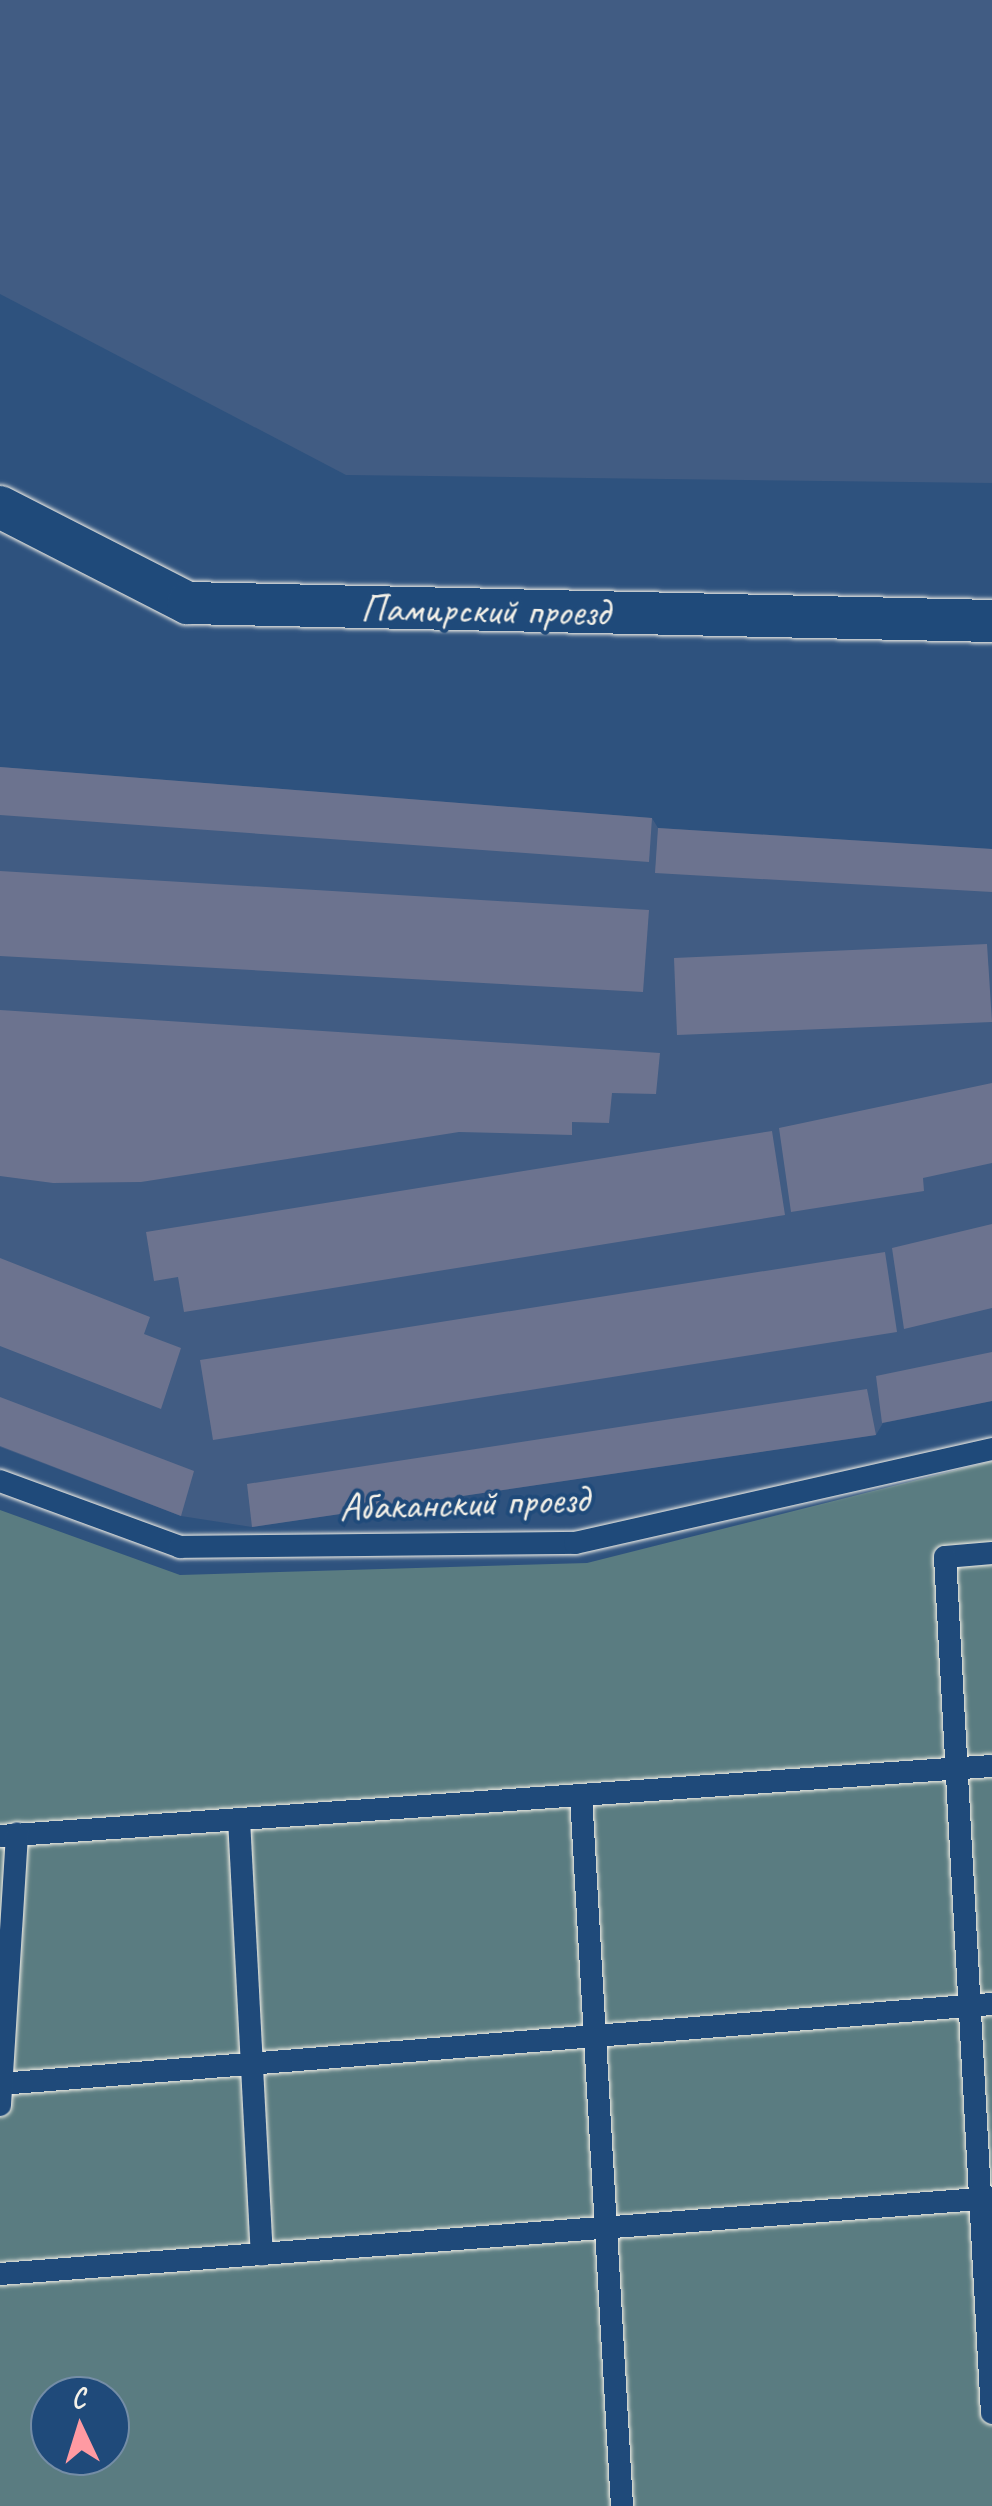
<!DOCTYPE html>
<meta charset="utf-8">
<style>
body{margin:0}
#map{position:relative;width:992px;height:2506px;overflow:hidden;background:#2e527e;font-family:Caveat,sans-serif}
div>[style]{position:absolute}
.built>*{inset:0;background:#415c83}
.green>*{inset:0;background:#5a7c81}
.building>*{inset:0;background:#6c738f}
.roads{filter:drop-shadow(0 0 2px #f4f1e8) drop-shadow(0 0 2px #f4f1e8)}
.lane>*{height:22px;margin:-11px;padding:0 11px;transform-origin:11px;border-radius:11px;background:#1f4a7a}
.street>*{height:42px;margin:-21px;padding:0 21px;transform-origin:21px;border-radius:21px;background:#1f4a7a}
span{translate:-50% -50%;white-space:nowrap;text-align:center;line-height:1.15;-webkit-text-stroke:8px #1f4a7a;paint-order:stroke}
.street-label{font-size:40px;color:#f4f1e8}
.north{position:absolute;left:30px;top:2376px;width:100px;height:100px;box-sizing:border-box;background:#1f4a7a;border:2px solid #748da6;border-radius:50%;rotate:356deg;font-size:28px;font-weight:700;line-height:40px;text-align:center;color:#f4f1e8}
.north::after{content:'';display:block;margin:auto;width:35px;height:45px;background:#ff9aa2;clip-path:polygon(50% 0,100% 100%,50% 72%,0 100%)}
</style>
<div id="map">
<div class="built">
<div style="clip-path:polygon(0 0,992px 0,992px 483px,346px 475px,0 294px)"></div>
<div style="clip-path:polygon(0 767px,652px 818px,658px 828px,992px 849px,992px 1401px,883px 1423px,876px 1435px,252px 1527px,181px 1516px,0 1447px)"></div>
</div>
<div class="green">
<div style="clip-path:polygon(evenodd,992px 1461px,992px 2506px,0 2506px,0 1510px,180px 1575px,587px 1563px,992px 1461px,50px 2396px,110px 2396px,110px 2456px,50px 2456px,50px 2396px)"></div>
</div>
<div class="building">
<div style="clip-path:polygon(0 767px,652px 818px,649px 862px,0 815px)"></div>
<div style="clip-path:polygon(658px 828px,992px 849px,992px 892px,655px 873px)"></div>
<div style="clip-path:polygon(0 871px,649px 910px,643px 992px,0 956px)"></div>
<div style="clip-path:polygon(987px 944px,992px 1022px,677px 1035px,674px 958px)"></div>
<div style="clip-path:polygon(0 1010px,660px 1053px,656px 1094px,612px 1093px,609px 1123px,572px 1122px,572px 1135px,459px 1132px,141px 1182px,53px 1183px,0 1176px)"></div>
<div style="clip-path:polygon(992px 1083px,992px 1163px,923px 1178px,924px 1191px,791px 1212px,779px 1128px)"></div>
<div style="clip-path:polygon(772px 1131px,785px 1215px,184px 1312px,178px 1277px,154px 1281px,146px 1232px)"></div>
<div style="clip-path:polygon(992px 1224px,992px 1308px,904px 1329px,892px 1248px)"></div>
<div style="clip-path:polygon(885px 1252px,897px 1332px,213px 1440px,200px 1360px)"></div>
<div style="clip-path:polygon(0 1258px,150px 1317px,144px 1334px,181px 1348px,161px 1409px,0 1346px)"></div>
<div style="clip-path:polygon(992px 1352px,992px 1401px,882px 1423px,876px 1376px)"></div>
<div style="clip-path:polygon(867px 1389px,876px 1435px,252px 1527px,247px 1484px)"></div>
<div style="clip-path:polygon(0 1397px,194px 1471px,181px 1516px,0 1446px)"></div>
</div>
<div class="roads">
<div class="lane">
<div style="left:0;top:1481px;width:192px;rotate:20.1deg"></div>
<div style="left:180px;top:1547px;width:395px;rotate:-0.6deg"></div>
<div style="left:575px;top:1543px;width:427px;rotate:-12.7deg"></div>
<div style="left:992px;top:1553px;width:47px;rotate:175.1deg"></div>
<div style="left:945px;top:1557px;width:857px;rotate:86.86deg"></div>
<div style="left:581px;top:1795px;width:712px;rotate:86.7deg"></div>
<div style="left:239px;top:1819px;width:436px;rotate:87deg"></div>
<div style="left:0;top:1836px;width:994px;rotate:-4.04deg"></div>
<div style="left:0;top:2084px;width:995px;rotate:-4.61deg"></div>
<div style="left:0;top:2105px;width:272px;rotate:-86.4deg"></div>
<div style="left:0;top:2274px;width:995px;rotate:-4.38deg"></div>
</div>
<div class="street">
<div style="left:0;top:507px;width:211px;rotate:27.1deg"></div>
<div style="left:188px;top:603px;width:804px;rotate:1.28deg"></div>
</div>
</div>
<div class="street-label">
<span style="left:485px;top:610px;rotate:1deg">Памирский проезд</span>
<span style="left:464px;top:1503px;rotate:-2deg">Абаканский проезд</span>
</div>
<div class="north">С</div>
</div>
